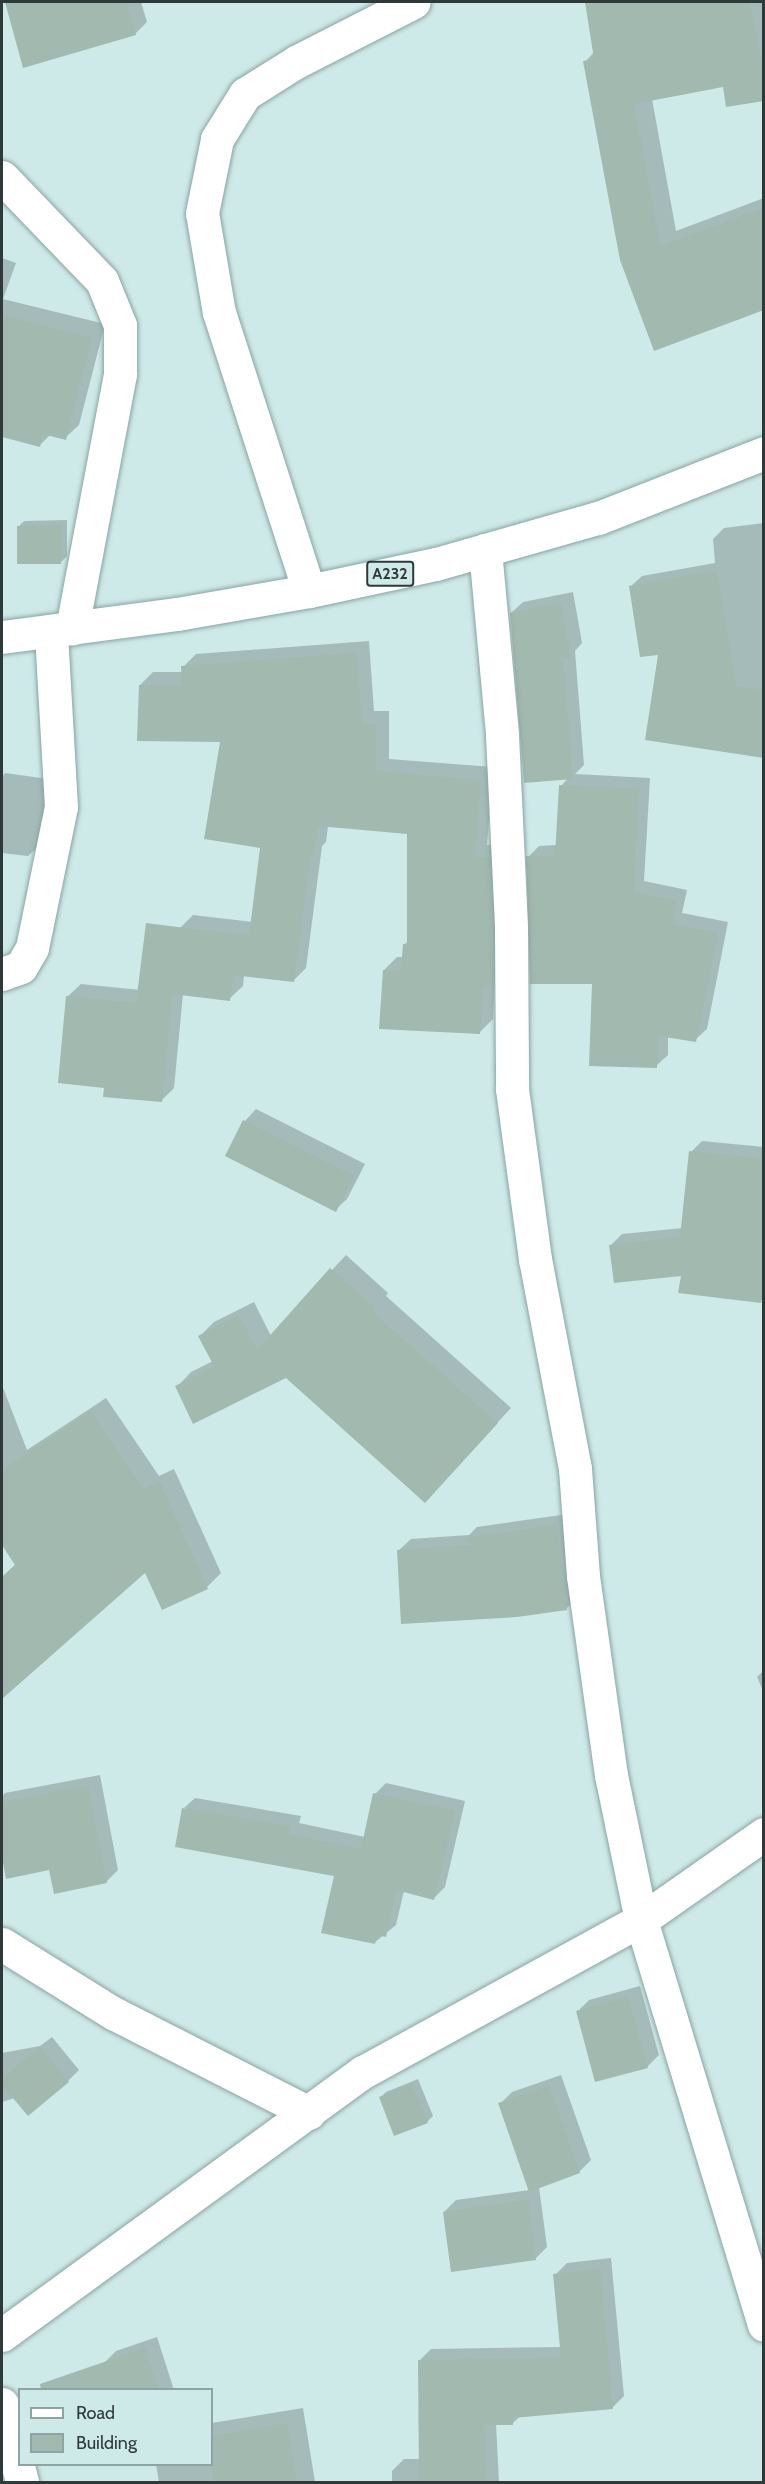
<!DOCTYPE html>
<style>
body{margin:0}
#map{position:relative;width:765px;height:2484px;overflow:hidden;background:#cdeae8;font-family:Cabin,sans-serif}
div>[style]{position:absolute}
.shadow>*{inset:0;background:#0003}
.building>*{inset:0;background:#a1b9af}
.roads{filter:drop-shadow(0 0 2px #89a4a2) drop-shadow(0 0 2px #89a4a2)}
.street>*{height:33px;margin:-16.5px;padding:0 16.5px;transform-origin:16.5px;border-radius:16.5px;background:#fff}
.primary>*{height:33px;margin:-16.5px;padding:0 16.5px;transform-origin:16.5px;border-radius:16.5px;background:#fff}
span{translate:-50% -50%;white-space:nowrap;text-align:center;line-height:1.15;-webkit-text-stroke:5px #cdeae8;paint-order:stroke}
.shield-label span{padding:2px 4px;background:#cdeae8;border:2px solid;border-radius:4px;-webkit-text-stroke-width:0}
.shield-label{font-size:16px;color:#2e3a39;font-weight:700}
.frame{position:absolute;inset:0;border:3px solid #2e3a39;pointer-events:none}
.legend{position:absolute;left:18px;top:2388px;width:195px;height:78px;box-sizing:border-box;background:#cdeae8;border:2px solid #8da4a2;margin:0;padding:8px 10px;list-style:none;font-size:18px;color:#2e3a39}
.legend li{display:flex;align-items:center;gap:12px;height:30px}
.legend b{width:30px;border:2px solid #8da4a2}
</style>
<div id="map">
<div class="shadow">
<div style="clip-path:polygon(6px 2px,141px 2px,147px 22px,135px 34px,25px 66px)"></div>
<div style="clip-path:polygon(586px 2px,764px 2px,764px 99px,724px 85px,652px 99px,676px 231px,764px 198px,764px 309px,655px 349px,585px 62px,594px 52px)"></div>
<div style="clip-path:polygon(2px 258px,16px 263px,3px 299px,105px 324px,79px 425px,65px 438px,50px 435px,39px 446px,2px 436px)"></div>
<div style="clip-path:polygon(67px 520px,67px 556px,61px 562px,18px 527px,24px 521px)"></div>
<div style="clip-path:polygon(764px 523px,764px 757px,660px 653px,630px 587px,642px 576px,715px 563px,713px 539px,724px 528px)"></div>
<div style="clip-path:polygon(573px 592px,582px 643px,575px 651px,584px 765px,575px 774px,650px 778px,644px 881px,687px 890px,682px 913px,728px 922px,707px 1029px,695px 1040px,668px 1036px,668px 1055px,656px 1066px,593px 983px,528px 857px,539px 846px,557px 845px,561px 786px,569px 777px,511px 613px,523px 602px)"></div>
<div style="clip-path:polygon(369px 641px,374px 711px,389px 711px,389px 759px,493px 767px,487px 845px,501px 844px,493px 1019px,480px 1032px,384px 970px,397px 957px,403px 957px,404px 945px,408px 941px,409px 832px,328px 826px,326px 842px,322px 846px,306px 968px,293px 981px,244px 975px,243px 986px,229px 999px,183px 994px,174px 1088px,161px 1101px,67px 997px,81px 984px,140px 990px,180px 928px,193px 915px,253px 922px,262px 847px,222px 740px,140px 685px,153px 672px,183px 672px,183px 667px,196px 654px)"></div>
<div style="clip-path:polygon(5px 773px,48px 779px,40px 845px,28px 856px,2px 853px,2px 777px)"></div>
<div style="clip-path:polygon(256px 1109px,365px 1164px,347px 1199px,335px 1210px,245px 1121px)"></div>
<div style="clip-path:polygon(702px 1141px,764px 1147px,764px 1298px,760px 1301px,611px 1245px,622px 1234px,683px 1228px,691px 1152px)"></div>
<div style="clip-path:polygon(346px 1255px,388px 1293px,386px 1296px,511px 1408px,439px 1486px,286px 1376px,177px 1387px,191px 1372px,213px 1361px,200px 1336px,214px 1322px,254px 1302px,271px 1336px)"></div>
<div style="clip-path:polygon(2px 1385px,27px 1450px,106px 1398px,159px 1476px,174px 1469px,221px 1573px,207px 1587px,146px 1571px,2px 1697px,2px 1577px,16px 1564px,2px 1542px)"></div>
<div style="clip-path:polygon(568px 1514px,578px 1597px,567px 1608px,399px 1550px,411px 1539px,469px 1535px,477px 1527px)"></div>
<div style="clip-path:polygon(764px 1670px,764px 1693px,757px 1677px)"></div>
<div style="clip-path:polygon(100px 1775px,118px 1870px,106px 1882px,50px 1869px,7px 1877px,2px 1848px,2px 1797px,5px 1793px)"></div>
<div style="clip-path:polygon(386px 1783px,465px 1801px,445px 1887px,434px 1898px,404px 1891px,396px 1925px,374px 1943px,336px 1875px,184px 1808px,195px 1798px,301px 1816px,299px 1823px,365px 1837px,375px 1794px)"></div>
<div style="clip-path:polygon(640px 1986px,659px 2055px,647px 2067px,577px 2012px,589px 2000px)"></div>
<div style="clip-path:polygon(52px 2037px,79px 2070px,68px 2081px,2px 2102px,2px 2053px,40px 2046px)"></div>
<div style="clip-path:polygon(561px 2075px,591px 2160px,579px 2172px,539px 2187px,547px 2247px,535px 2259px,444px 2212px,456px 2200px,530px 2190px,500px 2104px,512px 2092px)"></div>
<div style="clip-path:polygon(418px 2079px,433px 2116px,427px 2122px,381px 2097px,386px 2092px)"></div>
<div style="clip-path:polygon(611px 2258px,624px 2396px,612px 2408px,520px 2416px,513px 2423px,496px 2424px,499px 2482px,392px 2482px,392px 2471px,404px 2459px,421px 2459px,420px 2360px,431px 2349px,561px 2347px,555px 2275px,567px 2263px)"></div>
<div style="clip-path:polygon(157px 2337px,174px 2390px,113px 2390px,104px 2363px,116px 2351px)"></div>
<div style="clip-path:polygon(303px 2408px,315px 2482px,159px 2482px,156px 2464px,212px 2464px,212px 2423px)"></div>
</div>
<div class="building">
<div style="clip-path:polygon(5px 2px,126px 2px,136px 35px,23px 68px)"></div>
<div style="clip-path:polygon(585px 2px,750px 2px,764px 77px,764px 101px,726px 107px,723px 87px,634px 104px,660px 246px,764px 208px,764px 310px,654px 351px,620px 260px,583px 61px,594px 59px)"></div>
<div style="clip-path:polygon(2px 315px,92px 338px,66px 440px,43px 434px,40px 447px,2px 437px)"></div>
<div style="clip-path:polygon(62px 525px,61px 564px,17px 564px,17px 526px)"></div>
<div style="clip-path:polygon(717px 571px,736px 686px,764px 690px,764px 758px,645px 740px,658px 655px,640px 657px,629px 586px)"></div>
<div style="clip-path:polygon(561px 603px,571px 657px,563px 658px,573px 779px,524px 783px,510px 613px)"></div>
<div style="clip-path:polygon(357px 653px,362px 724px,376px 724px,376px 771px,481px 780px,475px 857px,489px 857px,493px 985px,483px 985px,480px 1034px,379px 1029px,383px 970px,401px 970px,403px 944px,407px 944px,407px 834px,318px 826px,313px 857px,310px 856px,294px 982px,233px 975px,230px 1001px,172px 994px,162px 1102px,103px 1097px,104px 1088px,58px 1083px,66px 996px,136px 1003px,146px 923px,249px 936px,260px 848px,204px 839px,220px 742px,137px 741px,139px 685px,182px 685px,181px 666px)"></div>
<div style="clip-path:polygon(559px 785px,639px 789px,634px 892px,677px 901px,672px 925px,718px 933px,696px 1042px,658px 1036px,657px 1068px,589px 1066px,592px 984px,530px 984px,526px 856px,555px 856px)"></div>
<div style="clip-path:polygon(243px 1120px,354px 1176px,336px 1212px,225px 1156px)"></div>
<div style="clip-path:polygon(689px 1151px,764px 1159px,764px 1281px,761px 1303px,678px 1293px,681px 1276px,614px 1283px,609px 1245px,680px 1237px)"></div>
<div style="clip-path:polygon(330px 1268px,375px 1308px,372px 1311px,498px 1423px,425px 1503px,286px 1378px,193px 1424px,175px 1386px,214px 1366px,198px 1336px,239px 1315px,257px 1350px)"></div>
<div style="clip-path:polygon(91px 1411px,144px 1489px,160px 1482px,208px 1589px,162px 1610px,145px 1573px,2px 1699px,2px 1577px,15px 1565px,2px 1545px,2px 1470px)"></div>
<div style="clip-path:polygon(556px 1525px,567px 1610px,517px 1617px,401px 1624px,397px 1550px,472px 1545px,464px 1538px)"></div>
<div style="clip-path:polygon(88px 1786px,107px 1883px,54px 1894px,49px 1870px,6px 1879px,2px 1857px,2px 1802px)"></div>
<div style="clip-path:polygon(373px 1793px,455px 1811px,434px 1900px,396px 1890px,386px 1937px,377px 1935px,375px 1944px,321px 1933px,334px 1876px,175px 1847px,182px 1808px,290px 1826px,289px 1834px,361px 1849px)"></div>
<div style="clip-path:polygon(628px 1997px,648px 2068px,595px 2082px,576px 2011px)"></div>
<div style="clip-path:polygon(40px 2047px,69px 2082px,28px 2116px,2px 2085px,2px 2078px)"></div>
<div style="clip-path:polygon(412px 2084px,428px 2123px,394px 2136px,379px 2097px)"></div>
<div style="clip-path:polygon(549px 2086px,580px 2173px,529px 2192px,498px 2103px)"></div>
<div style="clip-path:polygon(528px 2200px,536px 2260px,451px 2272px,443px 2212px)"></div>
<div style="clip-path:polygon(600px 2269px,613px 2409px,513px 2418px,513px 2425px,484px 2425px,487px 2482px,419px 2482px,418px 2360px,561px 2358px,553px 2274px)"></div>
<div style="clip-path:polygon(145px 2348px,159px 2390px,41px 2390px,40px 2384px)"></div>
<div style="clip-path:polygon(287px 2423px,297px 2482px,212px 2482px,212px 2436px)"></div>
</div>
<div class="roads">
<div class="street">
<div style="left:2px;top:177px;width:144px;rotate:46.1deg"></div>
<div style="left:102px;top:281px;width:48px;rotate:67.8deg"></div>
<div style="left:120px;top:325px;width:49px;rotate:90deg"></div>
<div style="left:120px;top:374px;width:259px;rotate:100.7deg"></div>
<div style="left:485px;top:550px;width:186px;rotate:84.7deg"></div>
<div style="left:502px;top:735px;width:194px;rotate:87.3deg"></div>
<div style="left:511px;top:929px;width:160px;rotate:89.6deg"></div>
<div style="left:512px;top:1089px;width:172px;rotate:82.3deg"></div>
<div style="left:535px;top:1259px;width:214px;rotate:79.2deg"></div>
<div style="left:575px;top:1469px;width:107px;rotate:85.7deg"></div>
<div style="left:583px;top:1576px;width:201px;rotate:82deg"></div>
<div style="left:611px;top:1775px;width:148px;rotate:78.3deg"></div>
<div style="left:641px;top:1920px;width:423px;rotate:73.1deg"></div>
<div style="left:309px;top:591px;width:292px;rotate:-107.9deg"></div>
<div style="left:219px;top:313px;width:101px;rotate:-99.6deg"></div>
<div style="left:202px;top:213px;width:76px;rotate:-78.5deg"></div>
<div style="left:217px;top:139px;width:53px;rotate:-58.1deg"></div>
<div style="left:245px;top:94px;width:60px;rotate:-32.1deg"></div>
<div style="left:296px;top:62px;width:132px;rotate:-27deg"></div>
<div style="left:2px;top:974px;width:20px;rotate:-20deg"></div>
<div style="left:21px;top:967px;width:22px;rotate:-60deg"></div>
<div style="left:32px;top:948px;width:144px;rotate:-78.4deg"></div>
<div style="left:61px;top:807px;width:176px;rotate:-93.3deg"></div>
<div style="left:2px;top:1944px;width:131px;rotate:31.9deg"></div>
<div style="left:113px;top:2013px;width:220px;rotate:27deg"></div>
<div style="left:2px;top:2335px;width:447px;rotate:-36.1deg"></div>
<div style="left:363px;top:2072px;width:317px;rotate:-28.7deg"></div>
<div style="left:641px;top:1920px;width:150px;rotate:-35deg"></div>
<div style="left:2px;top:2404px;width:81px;rotate:75.6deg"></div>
</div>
<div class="primary">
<div style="left:2px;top:637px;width:177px;rotate:-7.5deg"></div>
<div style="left:177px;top:614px;width:134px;rotate:-9.9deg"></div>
<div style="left:309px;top:591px;width:130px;rotate:-12deg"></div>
<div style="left:436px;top:564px;width:168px;rotate:-15.9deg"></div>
<div style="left:598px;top:518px;width:178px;rotate:-21.4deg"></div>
</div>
</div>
<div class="shield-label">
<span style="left:390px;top:574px">A232</span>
</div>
<div class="frame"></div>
<ul class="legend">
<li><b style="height:8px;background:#fff"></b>Road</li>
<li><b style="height:16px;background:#a1b9af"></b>Building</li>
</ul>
</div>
